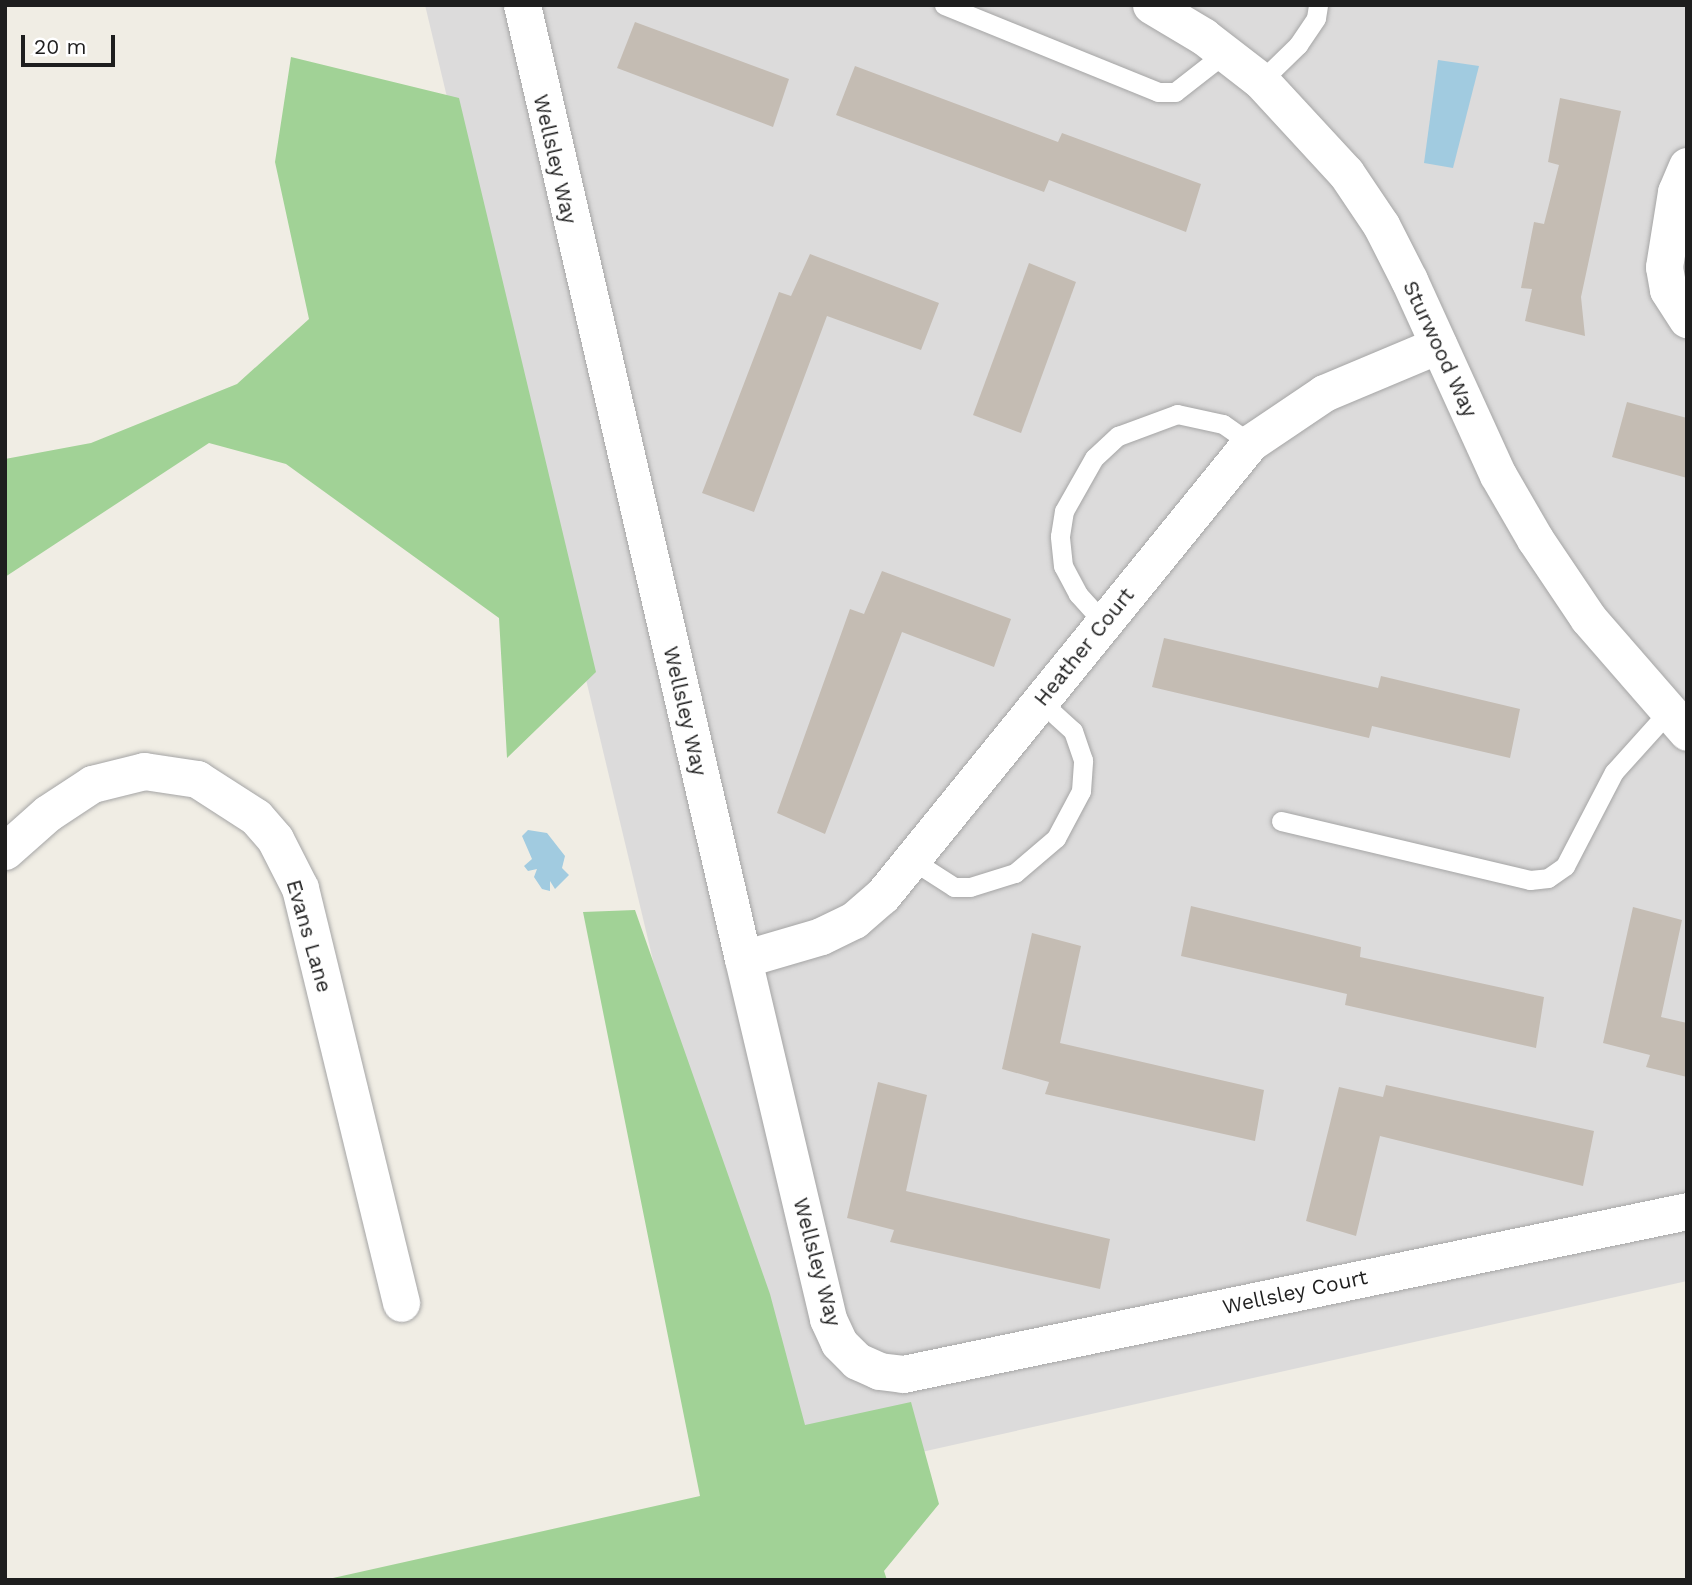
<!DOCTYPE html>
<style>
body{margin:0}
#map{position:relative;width:1692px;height:1585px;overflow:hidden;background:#f0ede4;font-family:"Work Sans",sans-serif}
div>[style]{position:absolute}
.residential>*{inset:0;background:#dcdbdb}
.forest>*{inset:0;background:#a1d296}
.water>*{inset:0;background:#a1cbe0}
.building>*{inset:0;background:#c4bcb3}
.roads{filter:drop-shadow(0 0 2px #a5a5a5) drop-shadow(0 0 2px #a5a5a5)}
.lane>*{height:19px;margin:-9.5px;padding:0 9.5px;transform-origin:9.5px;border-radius:9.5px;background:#fff}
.street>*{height:37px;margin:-18.5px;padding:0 18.5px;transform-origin:18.5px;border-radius:18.5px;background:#fff}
span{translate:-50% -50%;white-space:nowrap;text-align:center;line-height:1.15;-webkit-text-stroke:5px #fff;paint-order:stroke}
.street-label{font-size:21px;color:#1e1e1e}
.frame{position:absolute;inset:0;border:7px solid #1e1e1e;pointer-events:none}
.scale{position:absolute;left:21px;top:35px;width:94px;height:32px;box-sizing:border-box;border:4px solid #1e1e1e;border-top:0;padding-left:9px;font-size:21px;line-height:24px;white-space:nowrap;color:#1e1e1e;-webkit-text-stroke:5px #fff;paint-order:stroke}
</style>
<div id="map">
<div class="residential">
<div style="clip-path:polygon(425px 5px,1687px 5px,1687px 1281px,778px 1484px)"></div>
</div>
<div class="forest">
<div style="clip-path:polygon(291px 57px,459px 98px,596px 672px,507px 758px,499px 618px,286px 464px,209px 443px,5px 577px,5px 459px,91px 443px,237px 384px,309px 319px,275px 162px)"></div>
<div style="clip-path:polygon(635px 910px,770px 1294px,805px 1425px,911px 1402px,939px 1504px,884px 1571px,887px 1580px,324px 1580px,700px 1496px,583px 912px)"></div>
</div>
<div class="water">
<div style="clip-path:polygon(1438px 60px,1479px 66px,1453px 168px,1424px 163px)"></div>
<div style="clip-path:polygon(528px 830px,547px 833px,565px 856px,562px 868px,569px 875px,555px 889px,550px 881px,550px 891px,542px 889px,534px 877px,537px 869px,528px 871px,524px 866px,532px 859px,522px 836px)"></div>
</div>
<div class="building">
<div style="clip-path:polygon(635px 22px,789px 79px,773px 127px,617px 68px)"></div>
<div style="clip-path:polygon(855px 66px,1058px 142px,1062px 133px,1201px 184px,1186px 232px,1049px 180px,1044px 192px,836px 115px)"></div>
<div style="clip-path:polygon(1560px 98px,1621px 111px,1581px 297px,1585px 336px,1525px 321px,1532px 289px,1521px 288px,1534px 222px,1544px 224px,1559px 165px,1548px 162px)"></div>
<div style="clip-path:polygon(810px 254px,939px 303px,921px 350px,827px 316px,754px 512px,702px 493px,779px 292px,791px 296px)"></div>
<div style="clip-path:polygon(1029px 263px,1076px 282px,1021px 433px,973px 415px)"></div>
<div style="clip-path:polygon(1627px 402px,1687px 418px,1687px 478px,1612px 457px)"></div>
<div style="clip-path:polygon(882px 571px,1011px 619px,994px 667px,902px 632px,825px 834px,777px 813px,850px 609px,864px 614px)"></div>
<div style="clip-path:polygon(1164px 638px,1378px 688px,1381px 676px,1520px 709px,1510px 758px,1372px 726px,1369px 738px,1152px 687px)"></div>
<div style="clip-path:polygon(1191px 906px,1361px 947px,1360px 957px,1544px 997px,1536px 1048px,1345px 1005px,1347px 994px,1181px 956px)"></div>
<div style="clip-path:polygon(1633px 907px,1682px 920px,1661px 1017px,1687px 1023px,1687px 1077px,1646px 1067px,1650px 1055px,1603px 1043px)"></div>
<div style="clip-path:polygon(1032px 933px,1081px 946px,1060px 1043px,1264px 1090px,1255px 1141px,1045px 1094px,1049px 1082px,1002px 1069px)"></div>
<div style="clip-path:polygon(878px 1082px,927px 1095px,906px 1191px,1110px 1239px,1100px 1289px,890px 1242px,894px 1230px,847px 1218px)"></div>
<div style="clip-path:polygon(1386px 1085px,1594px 1131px,1583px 1186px,1380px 1136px,1356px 1236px,1306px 1221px,1339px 1087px,1383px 1097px)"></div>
</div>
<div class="roads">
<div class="lane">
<div style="left:944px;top:5px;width:231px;rotate:22.1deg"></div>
<div style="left:1158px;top:92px;width:17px"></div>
<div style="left:1175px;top:92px;width:63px;rotate:-38deg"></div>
<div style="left:1261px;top:81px;width:52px;rotate:-44.2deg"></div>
<div style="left:1298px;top:45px;width:32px;rotate:-56deg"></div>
<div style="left:1316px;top:18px;width:13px;rotate:-81deg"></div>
<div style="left:1104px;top:623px;width:39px;rotate:-132deg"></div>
<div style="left:1078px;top:594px;width:32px;rotate:-118deg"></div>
<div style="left:1063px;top:566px;width:30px;rotate:-96deg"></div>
<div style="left:1060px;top:536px;width:25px;rotate:-81deg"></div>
<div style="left:1064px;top:511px;width:61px;rotate:-60.5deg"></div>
<div style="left:1094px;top:458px;width:33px;rotate:-43deg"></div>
<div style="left:1118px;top:436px;width:63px;rotate:-20.4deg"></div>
<div style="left:1177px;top:414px;width:47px;rotate:12.3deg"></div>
<div style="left:1223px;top:424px;width:33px;rotate:35deg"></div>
<div style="left:1281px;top:821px;width:256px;rotate:13.3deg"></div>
<div style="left:1530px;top:880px;width:18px;rotate:-6deg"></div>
<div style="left:1548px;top:878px;width:21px;rotate:-35deg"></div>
<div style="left:1565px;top:866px;width:106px;rotate:-62.5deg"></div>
<div style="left:1614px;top:772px;width:81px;rotate:-48deg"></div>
<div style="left:912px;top:860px;width:50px;rotate:32.7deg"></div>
<div style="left:954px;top:887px;width:16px"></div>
<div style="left:970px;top:887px;width:47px;rotate:-17.3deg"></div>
<div style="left:1015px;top:873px;width:54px;rotate:-40.5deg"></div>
<div style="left:1056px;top:838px;width:53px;rotate:-62deg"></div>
<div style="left:1081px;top:791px;width:31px;rotate:-86deg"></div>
<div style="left:1083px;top:760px;width:31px;rotate:-109deg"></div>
<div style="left:1073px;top:731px;width:45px;rotate:-137.7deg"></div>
</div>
<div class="street">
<div style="left:522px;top:5px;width:979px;rotate:76.96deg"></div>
<div style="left:743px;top:959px;width:370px;rotate:76.7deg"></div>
<div style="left:828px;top:1319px;width:26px;rotate:65deg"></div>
<div style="left:839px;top:1343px;width:25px;rotate:45deg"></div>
<div style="left:857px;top:1361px;width:24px;rotate:24deg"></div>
<div style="left:879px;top:1371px;width:24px;rotate:7deg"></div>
<div style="left:903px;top:1374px;width:801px;rotate:-11.74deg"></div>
<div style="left:1151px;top:5px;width:61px;rotate:30.8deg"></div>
<div style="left:1203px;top:36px;width:73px;rotate:37.8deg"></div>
<div style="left:1261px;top:81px;width:125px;rotate:47.3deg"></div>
<div style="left:1346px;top:173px;width:63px;rotate:56.1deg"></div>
<div style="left:1381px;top:225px;width:62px;rotate:63deg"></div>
<div style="left:1409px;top:280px;width:214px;rotate:65.5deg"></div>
<div style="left:1498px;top:475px;width:74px;rotate:60deg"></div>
<div style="left:1535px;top:539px;width:95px;rotate:56.1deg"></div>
<div style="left:1588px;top:618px;width:151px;rotate:49deg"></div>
<div style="left:1687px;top:166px;width:28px;rotate:113deg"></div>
<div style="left:1676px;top:192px;width:76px;rotate:99.1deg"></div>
<div style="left:1664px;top:267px;width:23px;rotate:80deg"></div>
<div style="left:1668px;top:290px;width:35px;rotate:57deg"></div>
<div style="left:5px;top:851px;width:57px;rotate:-41.5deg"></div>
<div style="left:48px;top:813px;width:53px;rotate:-33.4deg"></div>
<div style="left:92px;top:784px;width:54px;rotate:-14deg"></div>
<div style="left:144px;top:771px;width:54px;rotate:8.6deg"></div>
<div style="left:197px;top:779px;width:70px;rotate:32.8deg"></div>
<div style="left:256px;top:817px;width:29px;rotate:49deg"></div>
<div style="left:275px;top:839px;width:55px;rotate:63deg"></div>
<div style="left:300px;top:888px;width:427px;rotate:76.3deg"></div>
<div style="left:743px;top:959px;width:81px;rotate:-16.4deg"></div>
<div style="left:821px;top:936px;width:37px;rotate:-26deg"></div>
<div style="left:854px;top:920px;width:37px;rotate:-41deg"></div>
<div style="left:882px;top:896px;width:584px;rotate:-50.91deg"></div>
<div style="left:1250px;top:443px;width:89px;rotate:-34deg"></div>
<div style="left:1324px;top:393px;width:124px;rotate:-22.8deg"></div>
</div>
</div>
<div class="street-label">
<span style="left:555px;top:159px;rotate:77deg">Wellsley Way</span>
<span style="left:1440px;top:349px;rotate:65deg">Sturwood Way</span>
<span style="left:1084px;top:647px;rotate:-51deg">Heather Court</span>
<span style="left:685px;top:711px;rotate:77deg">Wellsley Way</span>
<span style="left:309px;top:936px;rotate:74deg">Evans Lane</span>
<span style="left:817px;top:1262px;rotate:75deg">Wellsley Way</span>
<span style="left:1295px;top:1292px;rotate:-12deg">Wellsley Court</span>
</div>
<div class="frame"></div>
<div class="scale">20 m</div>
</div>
